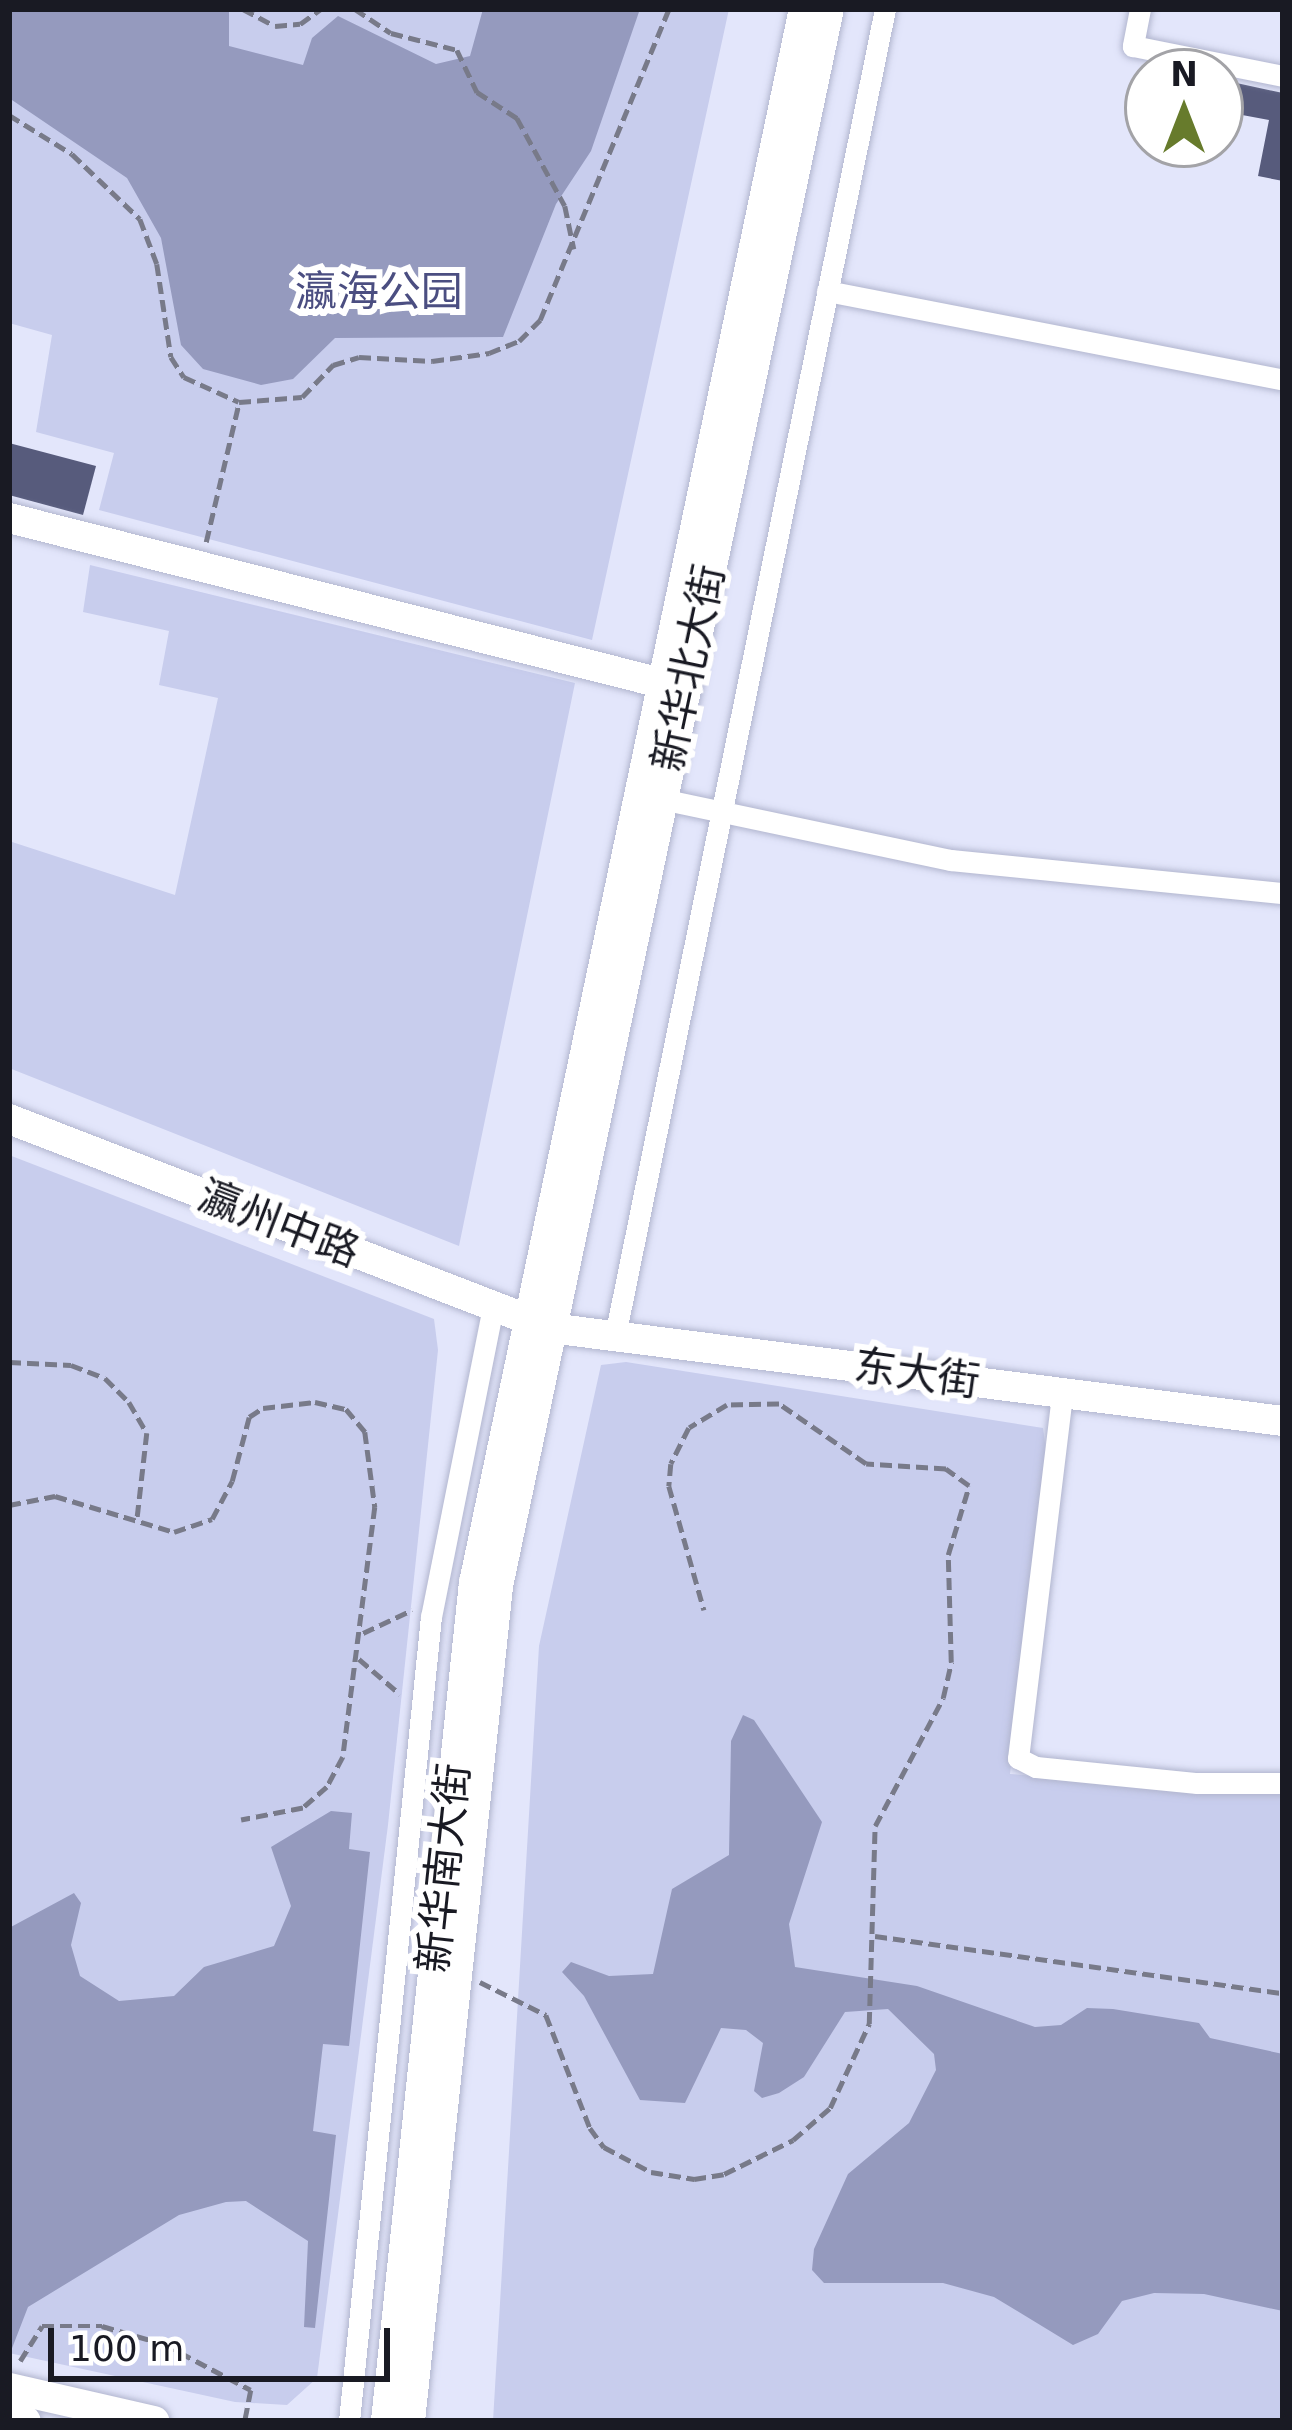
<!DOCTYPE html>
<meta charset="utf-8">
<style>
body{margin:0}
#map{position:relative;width:1292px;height:2430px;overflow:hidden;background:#e3e6fb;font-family:"DejaVu Sans","Noto Sans SC",sans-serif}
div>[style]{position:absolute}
.green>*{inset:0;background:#c8cded}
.water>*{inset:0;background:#959abe}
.building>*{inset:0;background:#575b7c}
.path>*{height:4.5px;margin-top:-2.25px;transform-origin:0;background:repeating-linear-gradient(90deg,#787a89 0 12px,transparent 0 18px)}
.roads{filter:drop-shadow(0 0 3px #b2b6cf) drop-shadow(0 0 3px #b2b6cf)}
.street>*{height:21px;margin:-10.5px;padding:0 10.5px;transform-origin:10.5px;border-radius:10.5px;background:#fff}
.secondary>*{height:30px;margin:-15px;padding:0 15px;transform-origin:15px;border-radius:15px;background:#fff}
span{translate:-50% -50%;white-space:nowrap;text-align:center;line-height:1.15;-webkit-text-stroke:12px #fff;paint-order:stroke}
.park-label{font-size:42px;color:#4b4e81}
.street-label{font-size:42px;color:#191a23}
.frame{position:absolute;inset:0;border:12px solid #191a23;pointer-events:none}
.north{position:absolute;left:1124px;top:48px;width:120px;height:120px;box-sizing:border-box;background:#fff;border:3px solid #a3a3a7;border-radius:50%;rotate:0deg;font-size:33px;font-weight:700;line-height:48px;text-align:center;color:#191a23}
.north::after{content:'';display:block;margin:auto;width:42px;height:54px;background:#677b2c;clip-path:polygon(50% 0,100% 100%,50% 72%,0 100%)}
.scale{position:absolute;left:48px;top:2328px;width:342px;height:54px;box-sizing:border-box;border:6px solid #191a23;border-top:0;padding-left:15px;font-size:36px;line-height:42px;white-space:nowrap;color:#191a23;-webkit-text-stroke:9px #fff;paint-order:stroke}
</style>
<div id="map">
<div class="green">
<div style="clip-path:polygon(9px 9px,729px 9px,592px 640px,99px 510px,114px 453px,36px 432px,52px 335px,9px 323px)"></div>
<div style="clip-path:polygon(90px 565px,575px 683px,459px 1246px,9px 1068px,9px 841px,175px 895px,218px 698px,159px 685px,169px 631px,83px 612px)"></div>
<div style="clip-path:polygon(9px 1155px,434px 1319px,438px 1350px,388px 1825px,317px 2378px,287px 2405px,235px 2402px,9px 2353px)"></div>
<div style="clip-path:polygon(626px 1362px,1043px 1428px,1047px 1457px,1010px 1774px,1283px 1794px,1283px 2421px,493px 2421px,539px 1646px,601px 1365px)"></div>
</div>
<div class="water">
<div style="clip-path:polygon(9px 9px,229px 9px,229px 46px,303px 65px,312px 38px,338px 16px,436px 64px,470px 56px,483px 9px,640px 9px,591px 151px,556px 204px,503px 337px,335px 338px,293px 379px,261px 385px,203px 369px,181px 345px,161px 238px,127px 178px,9px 98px)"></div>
<div style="clip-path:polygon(743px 1715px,754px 1720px,822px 1822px,789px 1924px,795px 1967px,917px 1986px,1035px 2027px,1061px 2025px,1087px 2008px,1113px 2009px,1199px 2023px,1210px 2038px,1283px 2054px,1283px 2311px,1204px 2294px,1154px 2293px,1122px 2301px,1098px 2334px,1073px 2345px,994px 2297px,943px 2283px,824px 2283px,812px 2270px,814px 2249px,848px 2174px,909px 2123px,936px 2070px,934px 2054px,888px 2009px,845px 2012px,804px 2077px,779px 2093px,762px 2098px,754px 2091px,763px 2043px,746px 2030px,721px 2028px,685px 2103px,640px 2100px,584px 1996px,562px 1972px,571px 1962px,609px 1976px,653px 1974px,672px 1889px,729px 1855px,731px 1741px)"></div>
<div style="clip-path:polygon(331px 1811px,352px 1813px,349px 1849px,370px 1852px,349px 2046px,323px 2044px,313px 2131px,336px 2135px,315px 2328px,304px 2327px,308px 2241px,246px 2201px,226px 2202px,179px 2215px,28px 2307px,9px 2356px,9px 1928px,74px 1893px,81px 1903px,71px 1945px,80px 1976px,119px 2001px,174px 1996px,204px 1967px,274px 1946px,291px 1906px,271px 1847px)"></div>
</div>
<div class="building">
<div style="clip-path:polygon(1232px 82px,1283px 93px,1283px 181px,1258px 176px,1269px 120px,1226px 112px)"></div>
<div style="clip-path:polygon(9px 443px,96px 466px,83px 515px,9px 495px)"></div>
</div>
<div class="path">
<div style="left:243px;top:9px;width:36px;rotate:28deg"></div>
<div style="left:275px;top:26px;width:25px;rotate:-5deg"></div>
<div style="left:300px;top:24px;width:26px;rotate:-36deg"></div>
<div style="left:355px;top:9px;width:43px;rotate:33.7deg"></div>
<div style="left:391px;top:33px;width:68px;rotate:14.4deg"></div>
<div style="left:457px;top:50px;width:47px;rotate:64.5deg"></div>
<div style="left:477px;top:92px;width:48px;rotate:33deg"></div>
<div style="left:517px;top:118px;width:100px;rotate:61.4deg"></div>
<div style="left:565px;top:206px;width:44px;rotate:78.2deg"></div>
<div style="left:9px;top:115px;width:74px;rotate:31.8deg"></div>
<div style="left:72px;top:154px;width:94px;rotate:43.7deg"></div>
<div style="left:140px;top:219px;width:48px;rotate:69.3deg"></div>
<div style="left:157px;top:264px;width:94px;rotate:81.4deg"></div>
<div style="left:171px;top:357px;width:24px;rotate:57deg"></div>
<div style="left:184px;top:377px;width:60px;rotate:24.4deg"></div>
<div style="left:239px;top:402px;width:63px;rotate:-4.5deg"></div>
<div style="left:302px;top:397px;width:45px;rotate:-45.9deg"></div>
<div style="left:333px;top:365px;width:27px;rotate:-17deg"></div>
<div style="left:359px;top:357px;width:73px;rotate:3.1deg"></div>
<div style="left:432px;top:361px;width:58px;rotate:-8deg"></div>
<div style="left:489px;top:353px;width:32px;rotate:-22deg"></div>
<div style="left:519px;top:341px;width:30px;rotate:-45deg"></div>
<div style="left:540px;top:320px;width:337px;rotate:-67.5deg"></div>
<div style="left:206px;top:542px;width:144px;rotate:-76.7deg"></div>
<div style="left:9px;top:1362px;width:62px;rotate:2.8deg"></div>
<div style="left:71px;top:1365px;width:36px;rotate:21deg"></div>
<div style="left:105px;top:1378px;width:34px;rotate:45deg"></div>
<div style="left:129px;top:1402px;width:36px;rotate:60deg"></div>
<div style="left:147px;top:1433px;width:89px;rotate:96.5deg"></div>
<div style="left:9px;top:1505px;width:47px;rotate:-11.1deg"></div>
<div style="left:55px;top:1496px;width:124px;rotate:16.8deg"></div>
<div style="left:174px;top:1532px;width:40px;rotate:-18.9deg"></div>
<div style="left:212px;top:1519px;width:43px;rotate:-62.2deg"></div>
<div style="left:232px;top:1481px;width:66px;rotate:-75.1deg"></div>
<div style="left:249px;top:1417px;width:17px;rotate:-33deg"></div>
<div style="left:263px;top:1408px;width:52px;rotate:-6.6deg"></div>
<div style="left:315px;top:1402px;width:32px;rotate:13deg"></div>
<div style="left:346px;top:1409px;width:30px;rotate:50deg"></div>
<div style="left:365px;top:1432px;width:76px;rotate:82.4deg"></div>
<div style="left:375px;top:1507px;width:252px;rotate:97.3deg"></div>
<div style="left:343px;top:1757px;width:34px;rotate:118deg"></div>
<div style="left:327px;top:1787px;width:32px;rotate:139deg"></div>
<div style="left:303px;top:1808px;width:63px;rotate:169deg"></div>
<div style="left:363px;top:1633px;width:54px;rotate:-25.1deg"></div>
<div style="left:359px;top:1659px;width:54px;rotate:40.5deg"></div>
<div style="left:875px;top:1936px;width:412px;rotate:8deg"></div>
<div style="left:480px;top:1982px;width:74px;rotate:26.6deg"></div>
<div style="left:546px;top:2015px;width:121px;rotate:68.7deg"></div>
<div style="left:590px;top:2128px;width:24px;rotate:54deg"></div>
<div style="left:604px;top:2147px;width:53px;rotate:28deg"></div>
<div style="left:651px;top:2172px;width:44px;rotate:9.2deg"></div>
<div style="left:694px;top:2179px;width:30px;rotate:-9deg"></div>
<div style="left:724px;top:2174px;width:77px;rotate:-26.2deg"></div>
<div style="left:793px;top:2140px;width:49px;rotate:-40.9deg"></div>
<div style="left:830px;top:2108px;width:93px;rotate:-65.1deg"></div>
<div style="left:869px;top:2024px;width:198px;rotate:-88.3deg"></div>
<div style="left:875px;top:1826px;width:145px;rotate:-62deg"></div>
<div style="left:943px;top:1698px;width:37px;rotate:-77deg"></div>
<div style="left:951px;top:1662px;width:107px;rotate:-91.6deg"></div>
<div style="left:948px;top:1555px;width:72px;rotate:-73.1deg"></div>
<div style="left:969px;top:1486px;width:29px;rotate:-144deg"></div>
<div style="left:946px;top:1469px;width:80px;rotate:-176.4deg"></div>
<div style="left:866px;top:1464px;width:106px;rotate:-145.4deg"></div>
<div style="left:779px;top:1404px;width:52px;rotate:178.9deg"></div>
<div style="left:727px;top:1405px;width:44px;rotate:148.8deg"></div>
<div style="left:689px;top:1428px;width:40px;rotate:116.6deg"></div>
<div style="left:671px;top:1464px;width:22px;rotate:95deg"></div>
<div style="left:669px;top:1486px;width:129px;rotate:74.2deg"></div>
<div style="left:20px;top:2361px;width:41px;rotate:-57.8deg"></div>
<div style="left:42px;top:2326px;width:60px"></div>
<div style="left:102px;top:2326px;width:65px;rotate:16.2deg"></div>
<div style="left:164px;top:2344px;width:98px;rotate:27.9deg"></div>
<div style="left:251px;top:2390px;width:32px;rotate:101deg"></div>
</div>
<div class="roads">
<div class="street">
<div style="left:1140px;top:9px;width:38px;rotate:101deg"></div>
<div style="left:1133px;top:46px;width:153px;rotate:11.3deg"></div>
<div style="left:827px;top:291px;width:465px;rotate:11deg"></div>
<div style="left:661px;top:799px;width:296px;rotate:11.9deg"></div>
<div style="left:951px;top:860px;width:334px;rotate:5.7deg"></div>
<div style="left:615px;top:1336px;width:1354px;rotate:-78.5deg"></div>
<div style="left:1062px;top:1395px;width:366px;rotate:96.9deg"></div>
<div style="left:1018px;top:1758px;width:20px;rotate:27deg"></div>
<div style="left:1036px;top:1767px;width:162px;rotate:5.7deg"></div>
<div style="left:1197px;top:1783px;width:86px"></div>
<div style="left:349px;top:2421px;width:808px;rotate:-84.18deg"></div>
<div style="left:431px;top:1617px;width:317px;rotate:-78.7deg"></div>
</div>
<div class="secondary">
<div style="left:9px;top:518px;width:673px;rotate:14.2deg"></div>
<div style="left:9px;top:1119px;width:580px;rotate:21.12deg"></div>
<div style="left:550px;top:1328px;width:739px;rotate:7.23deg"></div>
<div style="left:9px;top:2388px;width:149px;rotate:12.8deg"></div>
<div style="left:9px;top:2417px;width:17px;rotate:13deg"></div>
<div style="left:386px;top:2421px;width:843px;rotate:-84.01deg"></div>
<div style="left:474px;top:1583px;width:1608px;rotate:-78.16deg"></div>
<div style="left:410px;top:2421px;width:840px;rotate:-83.98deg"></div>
<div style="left:498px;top:1586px;width:1611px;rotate:-78.15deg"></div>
</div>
</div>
<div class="park-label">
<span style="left:379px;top:292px">瀛海公园</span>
</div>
<div class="street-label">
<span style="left:689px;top:668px;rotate:-78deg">新华北大街</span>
<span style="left:279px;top:1224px;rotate:21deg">瀛州中路</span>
<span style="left:917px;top:1374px;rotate:8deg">东大街</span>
<span style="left:444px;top:1868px;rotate:-84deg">新华南大街</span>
</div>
<div class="frame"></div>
<div class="north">N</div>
<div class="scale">100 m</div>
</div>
